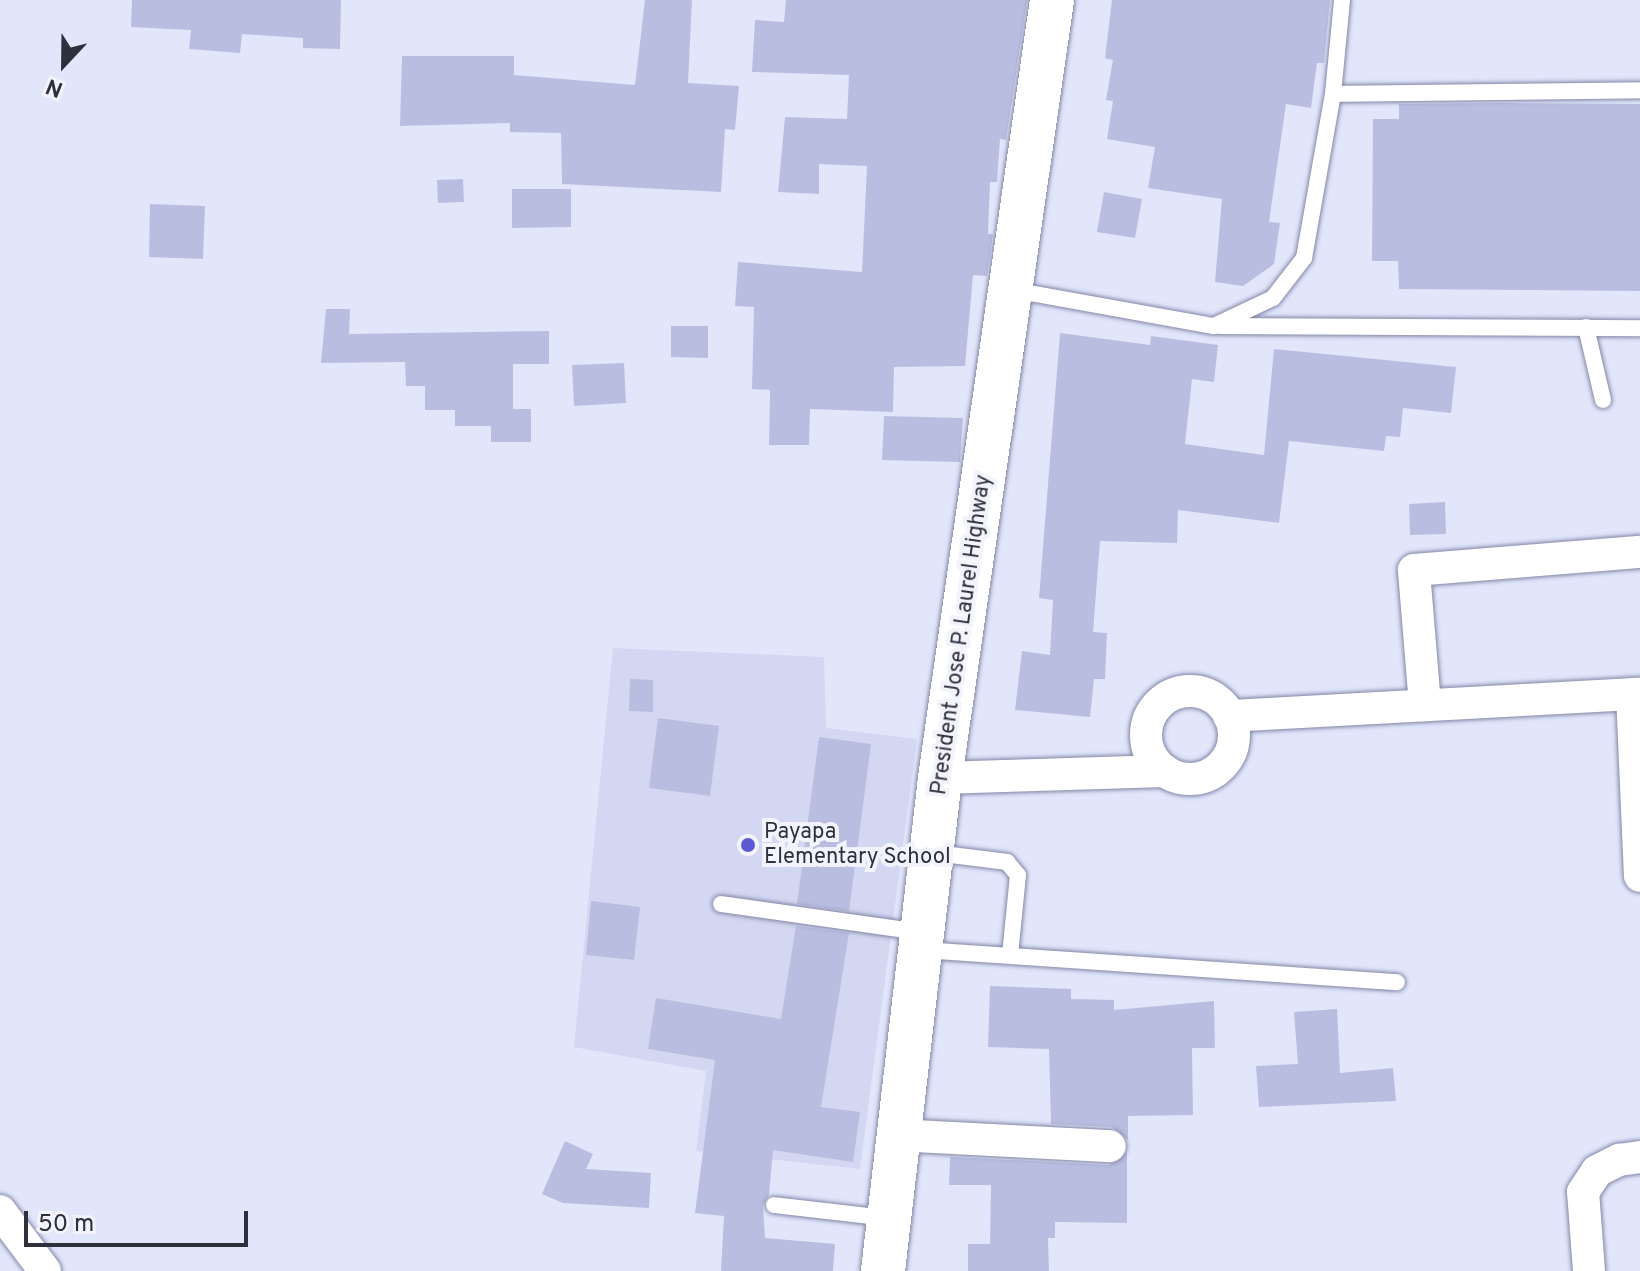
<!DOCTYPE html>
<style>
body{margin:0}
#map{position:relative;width:1640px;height:1271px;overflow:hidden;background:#e2e6fb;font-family:Overpass,sans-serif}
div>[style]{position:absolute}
.built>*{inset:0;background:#d3d7f1}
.building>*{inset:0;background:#b9bee1}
.roads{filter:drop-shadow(0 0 2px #8287a7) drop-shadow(0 0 2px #8287a7)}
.lane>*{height:16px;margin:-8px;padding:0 8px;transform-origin:8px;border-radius:8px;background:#fff}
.street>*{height:32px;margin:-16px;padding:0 16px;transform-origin:16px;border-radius:16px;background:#fff}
.street>.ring{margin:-16px;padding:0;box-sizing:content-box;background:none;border:32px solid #fff;border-radius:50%}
.highway>*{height:44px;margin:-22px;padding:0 22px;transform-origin:22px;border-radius:22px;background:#fff}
.dots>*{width:22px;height:22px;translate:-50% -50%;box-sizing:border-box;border:4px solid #f3f4fb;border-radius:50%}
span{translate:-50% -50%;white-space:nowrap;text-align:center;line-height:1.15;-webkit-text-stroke:8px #f3f4fb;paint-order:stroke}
.street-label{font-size:22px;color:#2e303d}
.poi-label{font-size:22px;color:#2e303d}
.left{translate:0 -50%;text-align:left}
.north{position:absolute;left:24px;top:24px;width:80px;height:80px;-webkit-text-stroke:6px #f3f4fb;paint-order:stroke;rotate:202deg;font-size:22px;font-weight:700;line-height:32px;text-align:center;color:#2e303d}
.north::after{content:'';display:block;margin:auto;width:28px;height:36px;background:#2e303d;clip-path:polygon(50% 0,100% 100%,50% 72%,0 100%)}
.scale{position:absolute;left:24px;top:1211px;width:224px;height:36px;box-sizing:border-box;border:4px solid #2e303d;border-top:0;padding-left:10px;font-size:24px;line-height:28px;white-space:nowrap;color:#2e303d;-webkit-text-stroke:6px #f3f4fb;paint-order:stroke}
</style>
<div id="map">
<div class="built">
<div style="clip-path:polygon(613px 648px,824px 657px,826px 728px,917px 739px,860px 1169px,696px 1151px,706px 1071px,574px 1047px)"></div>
</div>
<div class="building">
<div style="clip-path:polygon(132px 0,341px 0,340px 49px,303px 48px,303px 38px,242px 34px,240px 53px,189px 49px,191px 30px,131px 27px)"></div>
<div style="clip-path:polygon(645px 0,692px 0,688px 83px,739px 86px,735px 130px,725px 129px,721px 192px,562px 184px,561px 133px,510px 132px,510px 123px,400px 126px,402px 56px,514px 56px,514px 75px,635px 85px)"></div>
<div style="clip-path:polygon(786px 0,1027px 0,1006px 140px,1000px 139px,997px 182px,990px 182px,988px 234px,993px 234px,987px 276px,973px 275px,965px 366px,894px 367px,893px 412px,810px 409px,809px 445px,769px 445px,770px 390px,752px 389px,754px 307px,735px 306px,738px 262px,862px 272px,867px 166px,819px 164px,819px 194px,778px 192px,785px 117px,847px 119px,849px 75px,752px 72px,755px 20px,784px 22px)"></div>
<div style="clip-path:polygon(1112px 0,1330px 0,1324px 63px,1317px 63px,1311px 108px,1286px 104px,1269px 222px,1280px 223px,1274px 264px,1243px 286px,1215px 282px,1222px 199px,1148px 188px,1155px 147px,1107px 139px,1113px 101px,1106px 100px,1113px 60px,1105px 58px)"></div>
<div style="clip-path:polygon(1505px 103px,1640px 104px,1640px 291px,1399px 289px,1398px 261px,1372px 261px,1373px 119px,1399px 119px,1399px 104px)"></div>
<div style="clip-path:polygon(463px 179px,464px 202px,438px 203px,437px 180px)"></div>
<div style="clip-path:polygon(512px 189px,571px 189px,571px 227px,512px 228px)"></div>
<div style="clip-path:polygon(1104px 192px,1142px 199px,1135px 238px,1097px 232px)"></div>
<div style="clip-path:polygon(150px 204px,205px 206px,203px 259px,149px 257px)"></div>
<div style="clip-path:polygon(326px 309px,350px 309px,349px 334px,549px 331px,549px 364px,513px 364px,513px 409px,531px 409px,531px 442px,491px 442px,491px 426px,455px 426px,455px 410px,425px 410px,425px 386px,406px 386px,405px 362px,321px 363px)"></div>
<div style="clip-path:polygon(671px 326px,708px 326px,708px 358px,671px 357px)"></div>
<div style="clip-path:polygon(1060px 333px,1150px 345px,1151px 336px,1218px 345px,1214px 382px,1192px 379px,1185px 444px,1264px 455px,1274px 349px,1456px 367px,1451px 413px,1403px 408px,1400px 437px,1386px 436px,1384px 451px,1289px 441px,1279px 523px,1178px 510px,1177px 543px,1100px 541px,1093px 632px,1107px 633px,1105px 679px,1094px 679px,1090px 717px,1015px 710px,1022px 651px,1050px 655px,1053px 600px,1039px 598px)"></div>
<div style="clip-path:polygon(624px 363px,626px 403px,574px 406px,572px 365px)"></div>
<div style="clip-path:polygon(884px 416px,963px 418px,960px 462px,882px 460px)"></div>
<div style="clip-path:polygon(1445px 502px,1446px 534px,1410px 535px,1409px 504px)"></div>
<div style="clip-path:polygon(630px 679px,653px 680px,653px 712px,629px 711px)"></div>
<div style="clip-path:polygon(658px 718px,719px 726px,710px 796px,649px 788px)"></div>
<div style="clip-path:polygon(819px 737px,871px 744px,849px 911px,797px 904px)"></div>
<div style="clip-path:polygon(591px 901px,640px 907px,634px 960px,586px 955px)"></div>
<div style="clip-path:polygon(796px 926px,849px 933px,821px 1107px,860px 1112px,853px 1162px,773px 1150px,769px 1195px,763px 1205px,765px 1238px,835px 1244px,833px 1271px,721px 1271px,724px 1216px,695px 1213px,715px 1060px,648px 1049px,656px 998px,781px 1019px)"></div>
<div style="clip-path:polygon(990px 986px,1071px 989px,1071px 999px,1114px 1000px,1114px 1010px,1214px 1001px,1215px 1048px,1192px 1048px,1193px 1115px,1128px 1116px,1128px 1140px,1112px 1127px,1051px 1124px,1049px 1049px,988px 1047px)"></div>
<div style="clip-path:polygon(1337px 1009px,1340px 1073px,1393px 1068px,1396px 1101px,1259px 1107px,1256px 1066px,1298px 1064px,1294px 1012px)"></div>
<div style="clip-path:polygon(565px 1141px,593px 1154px,586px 1169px,651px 1173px,649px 1208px,563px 1203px,542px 1194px)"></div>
<div style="clip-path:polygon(1127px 1152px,1127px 1223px,1055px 1222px,1055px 1238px,1048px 1238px,1049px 1271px,968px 1271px,968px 1244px,990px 1244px,991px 1185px,949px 1185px,950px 1157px,1109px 1165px)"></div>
</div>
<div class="roads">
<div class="lane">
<div style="left:1333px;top:94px;width:307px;rotate:-0.7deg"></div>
<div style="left:1013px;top:290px;width:204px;rotate:10.2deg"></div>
<div style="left:1214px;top:326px;width:65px;rotate:-25.4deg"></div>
<div style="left:1273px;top:298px;width:51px;rotate:-52.2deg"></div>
<div style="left:1304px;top:258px;width:167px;rotate:-80deg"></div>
<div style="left:1333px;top:94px;width:94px;rotate:-84.5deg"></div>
<div style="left:1220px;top:326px;width:420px;rotate:0.3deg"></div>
<div style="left:1586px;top:327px;width:75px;rotate:76.9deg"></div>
<div style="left:935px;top:853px;width:73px;rotate:7.1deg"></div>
<div style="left:1007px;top:862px;width:17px;rotate:50deg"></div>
<div style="left:1018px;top:875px;width:80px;rotate:95.7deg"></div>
<div style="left:721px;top:904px;width:202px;rotate:8deg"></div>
<div style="left:923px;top:950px;width:475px;rotate:3.9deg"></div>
<div style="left:774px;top:1205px;width:113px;rotate:6.6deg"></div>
</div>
<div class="street">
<div class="ring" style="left:1146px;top:691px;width:56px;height:56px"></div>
<div style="left:1632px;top:694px;width:182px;rotate:87.5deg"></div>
<div style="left:1425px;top:705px;width:135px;rotate:-94.7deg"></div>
<div style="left:1414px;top:570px;width:227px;rotate:-4.6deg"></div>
<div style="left:1229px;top:716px;width:412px;rotate:-3.1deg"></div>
<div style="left:940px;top:778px;width:225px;rotate:-1.8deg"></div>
<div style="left:897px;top:1135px;width:213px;rotate:3deg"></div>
<div style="left:0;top:1211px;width:75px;rotate:53.1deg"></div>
<div style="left:1589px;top:1271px;width:79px;rotate:-94.3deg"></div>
<div style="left:1583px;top:1192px;width:25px;rotate:-56deg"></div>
<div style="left:1597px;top:1171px;width:25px;rotate:-27deg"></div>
<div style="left:1619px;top:1160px;width:21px;rotate:-8deg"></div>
</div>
<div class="highway">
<div style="left:883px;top:1271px;width:496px;rotate:-83.4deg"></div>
<div style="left:940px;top:778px;width:786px;rotate:-81.81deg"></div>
</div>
</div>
<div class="dots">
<div style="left:748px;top:845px;background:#5c5ad2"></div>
</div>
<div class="street-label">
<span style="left:962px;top:635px;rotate:-82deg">President Jose P. Laurel Highway</span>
</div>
<div class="poi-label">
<span class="left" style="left:764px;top:845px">Payapa<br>Elementary School</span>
</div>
<div class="north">N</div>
<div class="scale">50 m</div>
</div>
